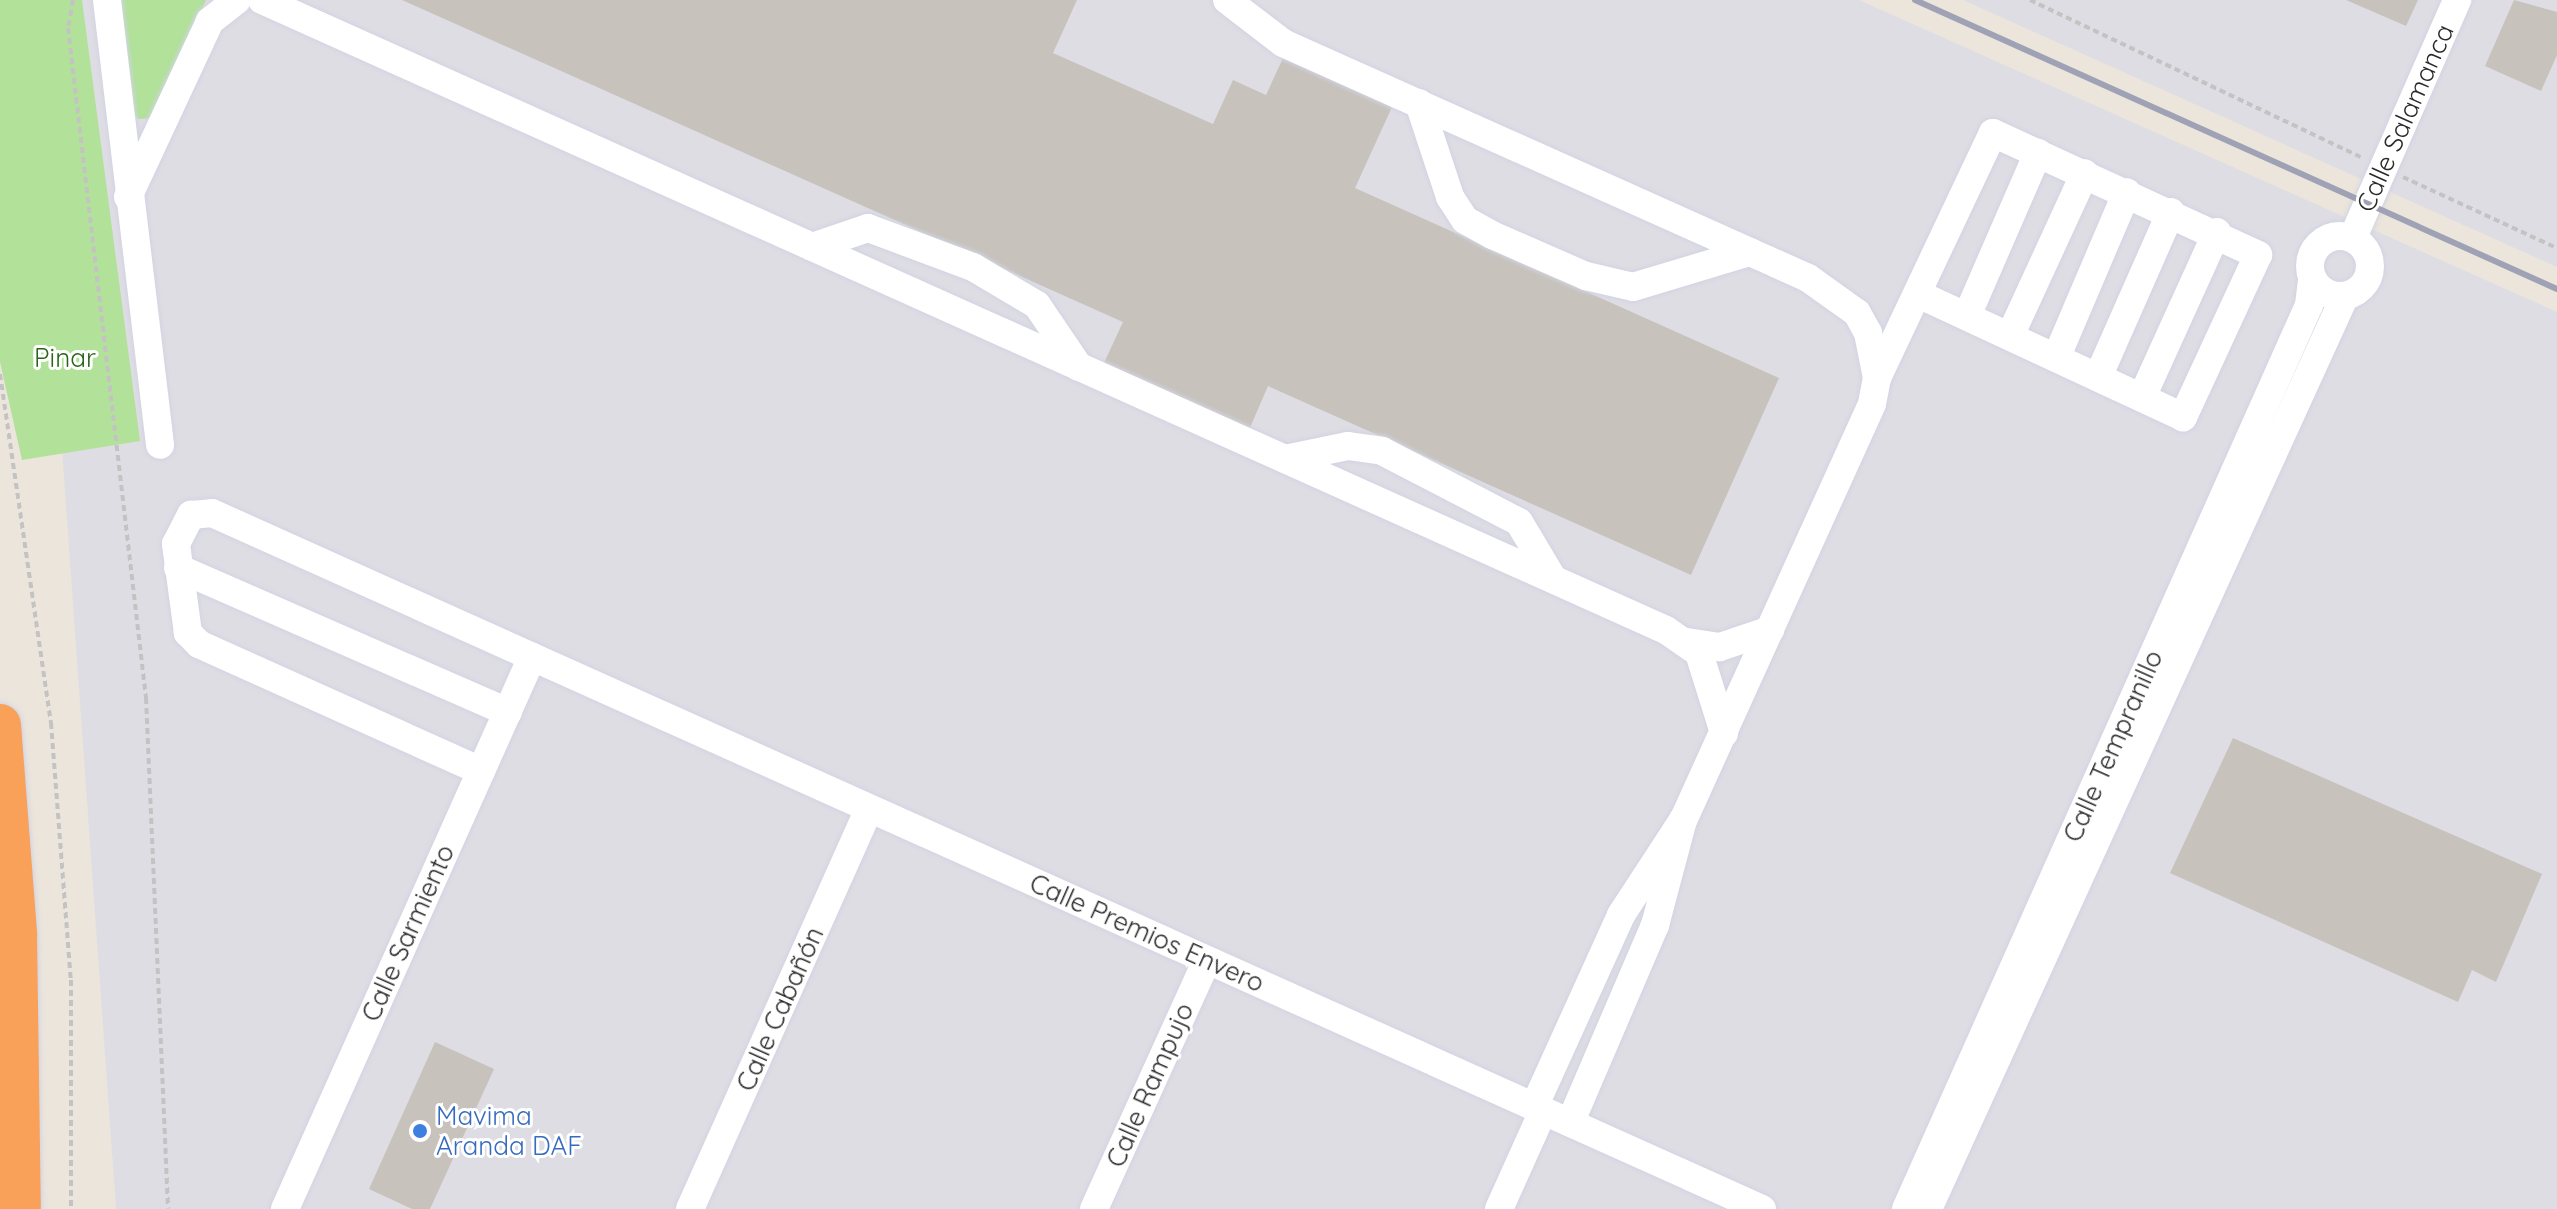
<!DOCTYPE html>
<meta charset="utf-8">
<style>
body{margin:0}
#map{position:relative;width:2557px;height:1209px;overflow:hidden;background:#ece5dc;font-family:Quicksand,sans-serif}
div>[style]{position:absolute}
.industrial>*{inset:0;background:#dfdde4}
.green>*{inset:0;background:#b2e19a}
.building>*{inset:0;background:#c7c2bc}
.path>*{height:4px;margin-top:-2px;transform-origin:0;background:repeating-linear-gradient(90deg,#c3c3c3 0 6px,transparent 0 10px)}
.roads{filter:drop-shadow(0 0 2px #d1d4e2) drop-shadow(0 0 2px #d1d4e2)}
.minor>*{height:28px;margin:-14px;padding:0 14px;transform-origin:14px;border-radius:14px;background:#fff}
.minor>.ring{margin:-14px;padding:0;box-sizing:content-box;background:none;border:28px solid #fff;border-radius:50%}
.highway>*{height:42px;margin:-21px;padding:0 21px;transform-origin:21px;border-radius:21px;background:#f9a059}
.rail>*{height:6px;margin:-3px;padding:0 3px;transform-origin:3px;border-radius:3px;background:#9fa2b4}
.dots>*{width:22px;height:22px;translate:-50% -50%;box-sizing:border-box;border:4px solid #fff;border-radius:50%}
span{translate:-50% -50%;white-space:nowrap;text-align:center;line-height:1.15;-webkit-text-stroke:6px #fff;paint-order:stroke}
.street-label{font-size:26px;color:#2a2a2a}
.park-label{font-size:26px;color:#2b651c}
.shop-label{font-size:26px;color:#366cbe}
.left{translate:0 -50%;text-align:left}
</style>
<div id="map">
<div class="industrial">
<div style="clip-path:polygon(42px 0,1859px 0,2557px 312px,2557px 1209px,116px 1209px,33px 41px)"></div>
<div style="clip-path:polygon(1963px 0,2557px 0,2557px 267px)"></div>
</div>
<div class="green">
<div style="clip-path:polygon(0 0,82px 0,140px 441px,22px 460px,0 362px)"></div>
<div style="clip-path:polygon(117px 0,206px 0,154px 118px,138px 119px,125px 102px)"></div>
</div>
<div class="building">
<div style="clip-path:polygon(402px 0,1077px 0,1053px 53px,1213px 124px,1233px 80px,1266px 95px,1283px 58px,1392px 107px,1355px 188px,1779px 378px,1691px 575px,1268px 386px,1249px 430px,1103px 365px,1123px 322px)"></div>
<div style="clip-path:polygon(2346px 0,2418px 0,2406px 26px)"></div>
<div style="clip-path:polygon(2514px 0,2557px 12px,2557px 55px,2541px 91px,2485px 66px)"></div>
<div style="clip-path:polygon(2233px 738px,2542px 874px,2496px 982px,2472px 970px,2458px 1002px,2170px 873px)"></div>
<div style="clip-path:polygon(435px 1042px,494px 1069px,430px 1209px,412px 1209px,369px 1189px)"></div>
</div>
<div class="path">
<div style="left:73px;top:0;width:28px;rotate:100deg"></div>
<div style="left:68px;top:28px;width:675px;rotate:83.36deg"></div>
<div style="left:146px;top:698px;width:511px;rotate:87.53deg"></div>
<div style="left:2030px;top:0;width:369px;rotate:25.4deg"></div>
<div style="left:2403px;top:177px;width:170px;rotate:24.8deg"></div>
<div style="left:0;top:374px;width:353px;rotate:81.7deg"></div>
<div style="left:51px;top:723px;width:258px;rotate:85.6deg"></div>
<div style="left:71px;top:980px;width:229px;rotate:90deg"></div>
</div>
<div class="roads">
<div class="minor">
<div style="left:107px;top:0;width:448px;rotate:83.2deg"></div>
<div style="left:262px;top:0;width:1539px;rotate:24.17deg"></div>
<div style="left:1666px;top:630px;width:40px;rotate:34.9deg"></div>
<div style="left:1699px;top:653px;width:84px;rotate:72.6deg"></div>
<div style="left:1227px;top:0;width:71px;rotate:37.5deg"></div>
<div style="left:1283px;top:43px;width:575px;rotate:24.11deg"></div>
<div style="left:1808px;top:278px;width:60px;rotate:35.5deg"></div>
<div style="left:1857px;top:313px;width:23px;rotate:61deg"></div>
<div style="left:1868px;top:333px;width:46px;rotate:78.7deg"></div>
<div style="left:1877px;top:378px;width:26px;rotate:101deg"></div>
<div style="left:1872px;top:404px;width:457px;rotate:114.4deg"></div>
<div style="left:1683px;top:820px;width:109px;rotate:104.9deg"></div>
<div style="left:1655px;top:925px;width:215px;rotate:113.2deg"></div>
<div style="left:1419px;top:103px;width:99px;rotate:71.7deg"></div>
<div style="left:1450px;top:197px;width:27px;rotate:57deg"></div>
<div style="left:1465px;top:220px;width:31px;rotate:29deg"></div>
<div style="left:1492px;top:235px;width:103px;rotate:23.6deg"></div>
<div style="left:1586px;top:276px;width:48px;rotate:13.2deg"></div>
<div style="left:1633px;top:287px;width:122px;rotate:-16.7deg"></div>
<div style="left:128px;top:197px;width:194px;rotate:-65deg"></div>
<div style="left:210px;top:21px;width:34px;rotate:-38deg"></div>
<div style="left:2354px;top:235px;width:257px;rotate:-66.3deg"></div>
<div class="ring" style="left:2310px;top:236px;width:32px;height:32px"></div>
<div style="left:812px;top:247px;width:59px;rotate:-18.7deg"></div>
<div style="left:868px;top:228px;width:112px;rotate:20.4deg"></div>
<div style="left:973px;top:267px;width:74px;rotate:30.7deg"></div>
<div style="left:1037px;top:305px;width:75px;rotate:55.9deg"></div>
<div style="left:1967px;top:316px;width:178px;rotate:-66.5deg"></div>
<div style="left:2010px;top:336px;width:179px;rotate:-65.3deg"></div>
<div style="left:2057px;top:356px;width:178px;rotate:-66.9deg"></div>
<div style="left:2099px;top:375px;width:178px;rotate:-66.2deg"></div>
<div style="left:1877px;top:378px;width:271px;rotate:-64.7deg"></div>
<div style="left:1993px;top:133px;width:292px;rotate:24.7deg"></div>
<div style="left:2258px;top:255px;width:179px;rotate:114.8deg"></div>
<div style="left:2183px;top:417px;width:290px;rotate:-155.1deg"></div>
<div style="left:2143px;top:395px;width:179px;rotate:-65.6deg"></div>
<div style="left:1285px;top:459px;width:64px;rotate:-11.7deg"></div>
<div style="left:1348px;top:446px;width:34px;rotate:8deg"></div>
<div style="left:1382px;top:451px;width:154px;rotate:27.4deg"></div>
<div style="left:1519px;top:522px;width:66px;rotate:59.2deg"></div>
<div style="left:178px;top:568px;width:360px;rotate:23.6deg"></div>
<div style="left:1687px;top:642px;width:33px;rotate:9deg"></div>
<div style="left:1720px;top:647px;width:53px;rotate:-18.8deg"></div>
<div style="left:481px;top:771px;width:309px;rotate:-155.8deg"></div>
<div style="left:199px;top:644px;width:16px;rotate:-135deg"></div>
<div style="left:188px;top:633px;width:90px;rotate:-97.7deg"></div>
<div style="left:176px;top:544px;width:33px;rotate:-63deg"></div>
<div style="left:191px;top:515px;width:21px;rotate:-5deg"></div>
<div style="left:212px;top:513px;width:1699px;rotate:24.18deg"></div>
<div style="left:1534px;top:1107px;width:211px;rotate:-65.6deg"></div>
<div style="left:1621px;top:915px;width:113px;rotate:-56.9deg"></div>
<div style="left:285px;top:1209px;width:605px;rotate:-65.89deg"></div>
<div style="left:690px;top:1209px;width:438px;rotate:-65.9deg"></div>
<div style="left:1094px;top:1209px;width:273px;rotate:-65.6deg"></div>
<div style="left:1499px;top:1209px;width:107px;rotate:-65.8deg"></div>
<div style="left:1906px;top:1209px;width:990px;rotate:-65.97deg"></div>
<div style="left:2309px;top:305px;width:25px;rotate:-83deg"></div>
<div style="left:1928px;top:1209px;width:1001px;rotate:-65.46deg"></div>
</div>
<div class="highway">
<div style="left:0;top:725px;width:211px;rotate:85.6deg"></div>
<div style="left:16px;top:935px;width:274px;rotate:89.2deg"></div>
</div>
</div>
<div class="rail">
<div style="left:1915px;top:0;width:704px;rotate:24.24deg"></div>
</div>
<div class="dots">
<div style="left:420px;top:1131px;background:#3f7fe0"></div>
</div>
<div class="street-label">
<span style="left:2405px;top:118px;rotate:-66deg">Calle Salamanca</span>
<span style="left:2113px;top:746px;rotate:-66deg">Calle Tempranillo</span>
<span style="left:408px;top:933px;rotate:-66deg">Calle Sarmiento</span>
<span style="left:1147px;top:933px;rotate:24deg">Calle Premios Envero</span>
<span style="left:780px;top:1009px;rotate:-66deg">Calle Cabañón</span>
<span style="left:1150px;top:1085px;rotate:-66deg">Calle Rampujo</span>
</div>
<div class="park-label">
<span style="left:65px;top:358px">Pinar</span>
</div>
<div class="shop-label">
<span class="left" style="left:436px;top:1131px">Mavima<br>Aranda DAF</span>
</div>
</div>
